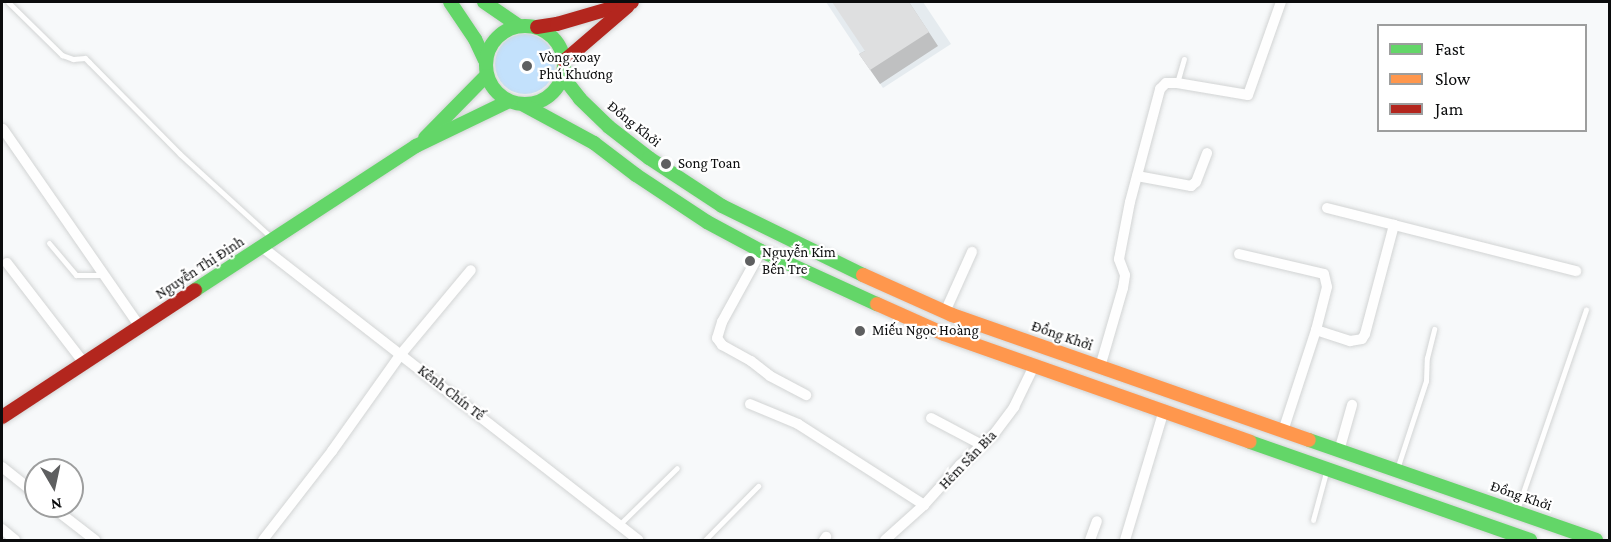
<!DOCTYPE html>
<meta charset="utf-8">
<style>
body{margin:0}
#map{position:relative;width:1611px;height:542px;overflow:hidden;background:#f7f9fa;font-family:"Crimson Pro",serif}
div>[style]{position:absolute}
.built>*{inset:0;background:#e5ebef}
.green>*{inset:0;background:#c3e1fc}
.round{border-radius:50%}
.roads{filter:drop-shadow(0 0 2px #d2d4d4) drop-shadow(0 0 2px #d2d4d4)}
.lane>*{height:5px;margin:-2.5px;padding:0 2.5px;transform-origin:2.5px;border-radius:2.5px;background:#fefefe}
.street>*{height:10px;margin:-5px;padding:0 5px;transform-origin:5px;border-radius:5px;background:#fefefe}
.fast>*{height:14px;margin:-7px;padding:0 7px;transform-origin:7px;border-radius:7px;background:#63d668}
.fast>.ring{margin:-7px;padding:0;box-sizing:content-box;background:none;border:14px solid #63d668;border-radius:50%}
.slow>*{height:14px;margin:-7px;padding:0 7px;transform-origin:7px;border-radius:7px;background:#ff974d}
.jam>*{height:14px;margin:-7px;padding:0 7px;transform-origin:7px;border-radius:7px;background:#b3261e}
.wall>*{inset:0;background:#bfc0c1}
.building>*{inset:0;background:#dedfe0}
.dots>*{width:16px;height:16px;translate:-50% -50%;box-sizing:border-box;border:3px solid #fff;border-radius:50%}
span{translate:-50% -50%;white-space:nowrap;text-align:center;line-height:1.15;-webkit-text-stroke:4.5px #fff;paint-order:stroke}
.poi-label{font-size:15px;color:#0b0c0d}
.left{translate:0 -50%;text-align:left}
.street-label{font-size:15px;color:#0b0c0d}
.frame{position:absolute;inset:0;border:3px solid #0b0c0d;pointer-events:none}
.legend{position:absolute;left:1377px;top:24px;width:210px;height:108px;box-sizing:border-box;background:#fff;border:2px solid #9d9e9e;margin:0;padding:8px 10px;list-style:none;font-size:18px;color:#0b0c0d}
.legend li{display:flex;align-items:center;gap:12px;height:30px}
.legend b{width:30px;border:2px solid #9d9e9e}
.north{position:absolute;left:24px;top:458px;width:60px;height:60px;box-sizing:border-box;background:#fff;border:2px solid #9d9e9e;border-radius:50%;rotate:171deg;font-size:16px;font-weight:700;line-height:24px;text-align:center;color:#0b0c0d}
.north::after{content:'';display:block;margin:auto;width:21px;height:27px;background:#5e5f60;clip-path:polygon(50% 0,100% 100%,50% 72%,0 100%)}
</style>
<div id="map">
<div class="built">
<div style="clip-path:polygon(826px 2px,923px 2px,951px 44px,883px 88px)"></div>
</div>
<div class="green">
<div class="round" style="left:495px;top:34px;width:60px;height:60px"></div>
</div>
<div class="roads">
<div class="lane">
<div style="left:8px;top:2px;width:76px;rotate:44.5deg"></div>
<div style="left:62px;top:55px;width:12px;rotate:20deg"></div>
<div style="left:73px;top:59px;width:12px;rotate:-5deg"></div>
<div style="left:85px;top:58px;width:6px;rotate:45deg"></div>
<div style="left:89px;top:62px;width:129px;rotate:45.3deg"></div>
<div style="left:180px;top:154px;width:125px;rotate:42.4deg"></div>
<div style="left:1177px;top:83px;width:25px;rotate:-74deg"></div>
<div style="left:49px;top:243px;width:42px;rotate:49.8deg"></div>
<div style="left:76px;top:275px;width:28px"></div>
<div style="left:1397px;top:469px;width:93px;rotate:-71.8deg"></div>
<div style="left:1426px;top:381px;width:23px;rotate:-88deg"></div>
<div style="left:1427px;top:358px;width:30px;rotate:-76deg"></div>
<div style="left:1517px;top:510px;width:212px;rotate:-71deg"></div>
<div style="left:1313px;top:520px;width:50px;rotate:-74.8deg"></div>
<div style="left:619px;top:525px;width:81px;rotate:-44.5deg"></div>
<div style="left:705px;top:540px;width:76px;rotate:-45.5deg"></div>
</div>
<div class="street">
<div style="left:3px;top:129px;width:241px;rotate:55.3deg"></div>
<div style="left:1137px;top:176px;width:55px;rotate:10.5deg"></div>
<div style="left:1191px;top:186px;width:6px;rotate:-39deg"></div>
<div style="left:1196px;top:182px;width:31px;rotate:-69deg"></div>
<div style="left:1327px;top:208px;width:69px;rotate:14.2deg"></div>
<div style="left:262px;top:247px;width:477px;rotate:37.9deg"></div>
<div style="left:761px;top:251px;width:81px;rotate:118.8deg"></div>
<div style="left:722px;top:322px;width:17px;rotate:107deg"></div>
<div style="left:717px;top:338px;width:9px;rotate:54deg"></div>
<div style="left:722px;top:345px;width:33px;rotate:29deg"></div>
<div style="left:751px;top:361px;width:24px;rotate:38deg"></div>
<div style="left:770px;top:376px;width:41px;rotate:27.8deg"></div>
<div style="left:1239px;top:254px;width:87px;rotate:13.2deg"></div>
<div style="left:1324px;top:274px;width:13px;rotate:77deg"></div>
<div style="left:1327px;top:287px;width:44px;rotate:104.3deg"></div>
<div style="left:7px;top:263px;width:126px;rotate:52.4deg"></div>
<div style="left:945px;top:312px;width:66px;rotate:-65.8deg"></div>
<div style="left:1100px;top:367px;width:82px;rotate:-73.8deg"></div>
<div style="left:1123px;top:288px;width:13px;rotate:-81deg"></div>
<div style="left:1125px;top:275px;width:17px;rotate:-111deg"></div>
<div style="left:1119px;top:259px;width:58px;rotate:-79.1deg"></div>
<div style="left:1130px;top:202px;width:117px;rotate:-75.1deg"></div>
<div style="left:1160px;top:89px;width:8px;rotate:-45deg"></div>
<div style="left:1166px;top:83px;width:11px"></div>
<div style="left:1177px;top:83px;width:72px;rotate:9.6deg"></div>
<div style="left:1248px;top:95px;width:99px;rotate:-70.5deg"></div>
<div style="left:750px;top:404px;width:52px;rotate:22.6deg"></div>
<div style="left:798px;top:424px;width:150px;rotate:32.7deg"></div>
<div style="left:931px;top:418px;width:58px;rotate:27.9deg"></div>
<div style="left:1283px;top:431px;width:106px;rotate:-71.9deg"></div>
<div style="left:1316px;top:330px;width:36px;rotate:18deg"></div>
<div style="left:1350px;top:341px;width:12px;rotate:-9deg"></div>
<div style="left:1362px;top:339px;width:6px;rotate:-59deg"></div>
<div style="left:1365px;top:334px;width:113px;rotate:-75.1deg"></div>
<div style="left:1394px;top:225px;width:188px;rotate:14.2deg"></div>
<div style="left:1339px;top:451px;width:48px;rotate:-74.2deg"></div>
<div style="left:2px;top:467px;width:43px;rotate:38.5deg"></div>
<div style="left:51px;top:506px;width:56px;rotate:37.7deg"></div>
<div style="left:2px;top:529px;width:17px;rotate:40deg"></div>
<div style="left:263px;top:540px;width:113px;rotate:-52.2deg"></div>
<div style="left:332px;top:451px;width:119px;rotate:-54.6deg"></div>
<div style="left:401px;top:354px;width:109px;rotate:-50.2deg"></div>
<div style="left:824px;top:540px;width:4px;rotate:-56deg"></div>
<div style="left:885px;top:540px;width:52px;rotate:-41.9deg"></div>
<div style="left:924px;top:505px;width:54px;rotate:-48deg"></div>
<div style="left:960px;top:465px;width:46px;rotate:-42.4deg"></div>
<div style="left:994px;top:434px;width:34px;rotate:-53deg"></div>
<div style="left:1014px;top:407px;width:46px;rotate:-64deg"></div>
<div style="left:1090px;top:540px;width:20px;rotate:-70deg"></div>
<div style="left:1125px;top:540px;width:133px;rotate:-73.3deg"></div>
</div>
<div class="fast">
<div style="left:450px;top:2px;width:45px;rotate:56deg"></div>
<div style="left:475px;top:39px;width:23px;rotate:65deg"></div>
<div style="left:484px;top:2px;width:42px;rotate:34.4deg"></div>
<div class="ring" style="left:486px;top:26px;width:64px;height:64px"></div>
<div style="left:563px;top:77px;width:28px;rotate:52deg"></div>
<div style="left:580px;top:99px;width:40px;rotate:44deg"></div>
<div style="left:609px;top:127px;width:51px;rotate:37.8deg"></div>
<div style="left:649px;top:158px;width:87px;rotate:33.3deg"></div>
<div style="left:722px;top:206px;width:157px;rotate:26.1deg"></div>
<div style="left:524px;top:105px;width:80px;rotate:28.5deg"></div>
<div style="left:594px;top:143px;width:53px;rotate:37.3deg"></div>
<div style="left:636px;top:175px;width:85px;rotate:33.5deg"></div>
<div style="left:707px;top:222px;width:61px;rotate:28.2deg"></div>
<div style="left:761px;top:251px;width:128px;rotate:24.6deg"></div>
<div style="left:425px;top:138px;width:87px;rotate:-45.5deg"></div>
<div style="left:195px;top:290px;width:264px;rotate:-33.1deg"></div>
<div style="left:416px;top:146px;width:103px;rotate:-25.8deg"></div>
<div style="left:1309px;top:440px;width:304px;rotate:19.2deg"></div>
<div style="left:1250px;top:442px;width:297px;rotate:19.3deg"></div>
</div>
<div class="slow">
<div style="left:863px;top:275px;width:98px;rotate:24.2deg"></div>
<div style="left:952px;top:315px;width:378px;rotate:19.3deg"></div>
<div style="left:877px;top:304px;width:73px;rotate:24.1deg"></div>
<div style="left:944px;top:334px;width:324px;rotate:19.4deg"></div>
</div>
<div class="jam">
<div style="left:537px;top:27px;width:20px;rotate:-9deg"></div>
<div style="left:557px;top:24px;width:78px;rotate:-16.3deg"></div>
<div style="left:564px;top:61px;width:84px;rotate:-40.7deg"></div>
<div style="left:2px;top:417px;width:231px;rotate:-33.3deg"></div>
</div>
</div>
<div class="wall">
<div style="clip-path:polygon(909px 2px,938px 46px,880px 84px,859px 54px,865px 51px)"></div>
</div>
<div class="building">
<div style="clip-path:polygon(832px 2px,909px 2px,929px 32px,870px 70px,859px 54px,865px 51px)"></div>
</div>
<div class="dots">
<div style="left:527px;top:66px;background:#5e5f60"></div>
<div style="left:666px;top:164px;background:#5e5f60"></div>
<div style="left:750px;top:261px;background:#5e5f60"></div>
<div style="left:860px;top:331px;background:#5e5f60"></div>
</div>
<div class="poi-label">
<span class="left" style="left:539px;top:66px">Vòng xoay<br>Phú Khương</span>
<span class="left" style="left:678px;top:164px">Song Toan</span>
<span class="left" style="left:762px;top:261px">Nguyễn Kim<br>Bến Tre</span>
<span class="left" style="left:872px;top:331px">Miếu Ngọc Hoàng</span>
</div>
<div class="street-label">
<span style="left:634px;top:124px;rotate:39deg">Đồng Khởi</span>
<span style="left:200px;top:268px;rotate:-33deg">Nguyễn Thị Định</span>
<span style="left:1062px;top:336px;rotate:19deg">Đồng Khởi</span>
<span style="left:451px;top:393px;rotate:38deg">Kênh Chín Tế</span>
<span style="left:968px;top:460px;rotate:-46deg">Hẻm Sân Bia</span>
<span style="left:1521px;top:496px;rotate:19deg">Đồng Khởi</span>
</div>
<div class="frame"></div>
<ul class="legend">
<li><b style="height:8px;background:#63d668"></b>Fast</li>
<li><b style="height:8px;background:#ff974d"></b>Slow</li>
<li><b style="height:8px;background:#b3261e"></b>Jam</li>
</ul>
<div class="north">N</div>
</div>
